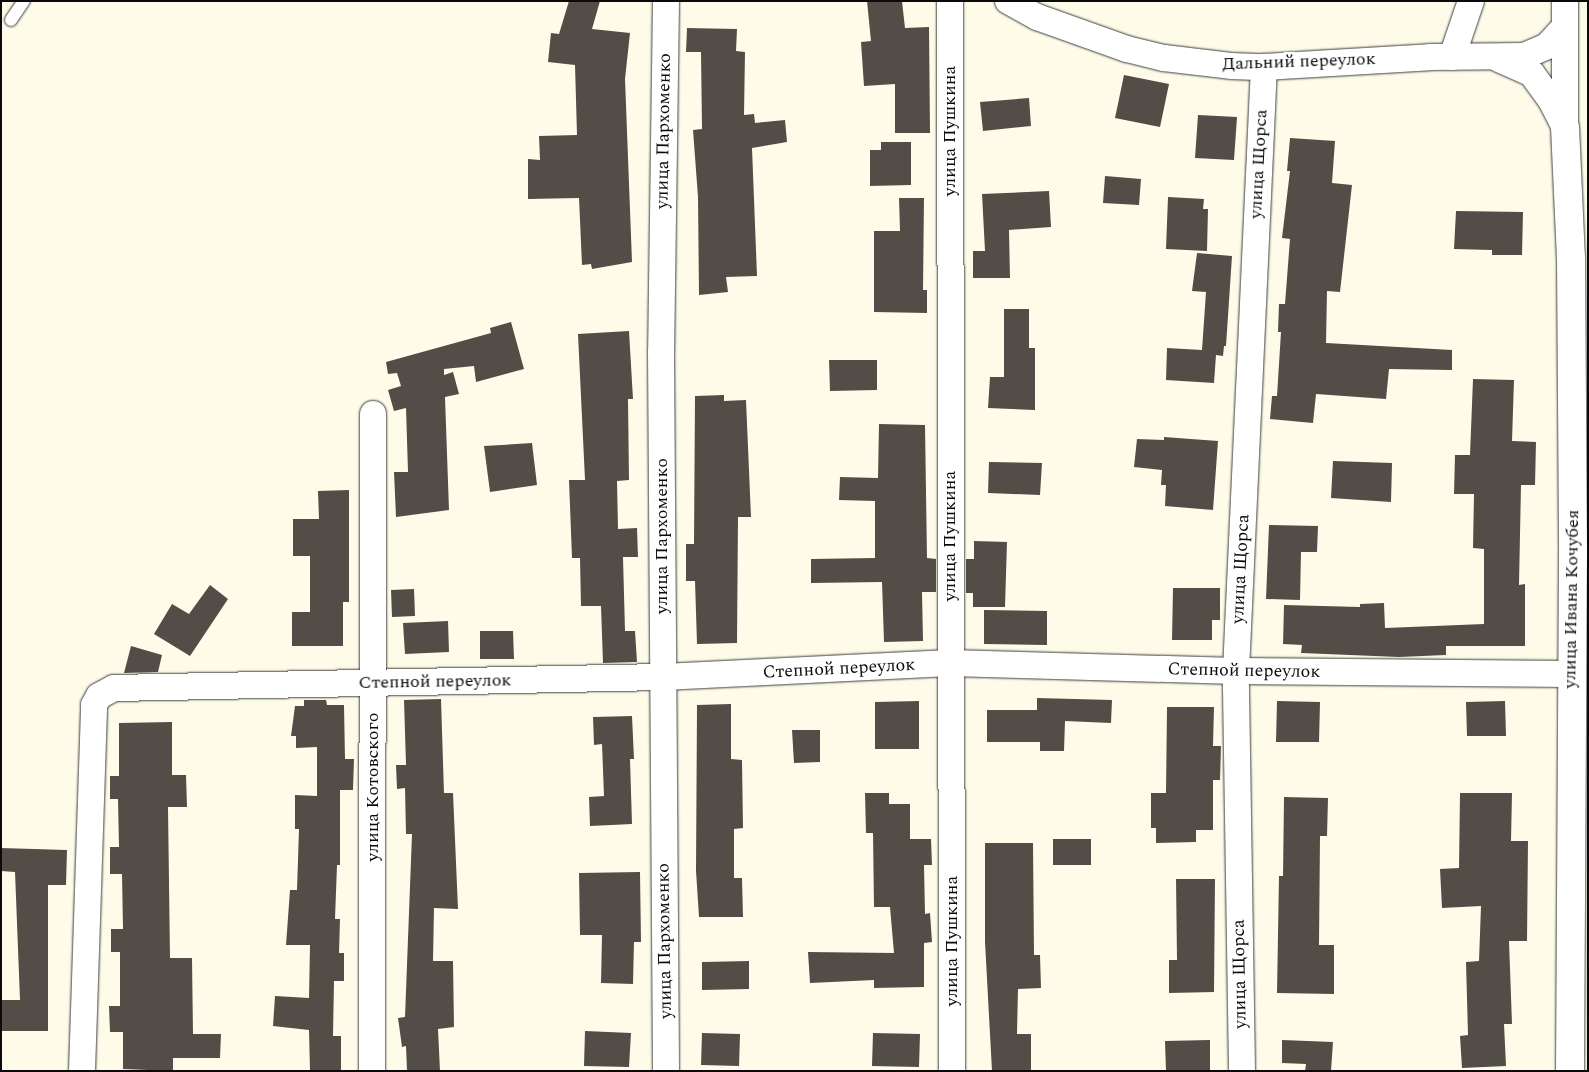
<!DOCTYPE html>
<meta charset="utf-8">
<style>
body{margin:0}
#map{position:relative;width:1589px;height:1072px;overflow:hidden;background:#fefce9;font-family:Spectral,serif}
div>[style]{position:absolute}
.building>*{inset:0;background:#524d47}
.roads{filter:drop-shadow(0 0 1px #3d3d3d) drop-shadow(0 0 1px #3d3d3d)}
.service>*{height:12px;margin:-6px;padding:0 6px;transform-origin:6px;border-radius:6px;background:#fff}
.minor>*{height:26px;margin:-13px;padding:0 13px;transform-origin:13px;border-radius:13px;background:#fff}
.tertiary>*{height:28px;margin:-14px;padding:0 14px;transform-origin:14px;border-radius:14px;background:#fff}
span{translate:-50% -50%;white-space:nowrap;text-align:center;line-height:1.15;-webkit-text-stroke:5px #fff;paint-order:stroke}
.street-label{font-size:18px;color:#0a0a0a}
.frame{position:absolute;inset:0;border:2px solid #0a0a0a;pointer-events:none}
</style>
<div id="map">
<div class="building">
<div style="clip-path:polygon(569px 1px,600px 1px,592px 29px,630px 33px,625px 79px,632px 262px,592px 269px,591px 264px,582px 265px,579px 198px,528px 199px,528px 159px,540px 160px,539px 136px,577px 135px,575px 65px,548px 62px,551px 33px,559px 34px)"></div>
<div style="clip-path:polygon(867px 1px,902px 1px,905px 28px,929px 27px,930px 133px,895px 133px,895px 84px,864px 86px,861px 42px,871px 41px)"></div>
<div style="clip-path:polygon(687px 28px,737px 29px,736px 51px,745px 52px,744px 115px,754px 114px,755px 123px,785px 120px,787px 142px,752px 148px,757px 276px,726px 277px,728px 292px,699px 295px,698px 197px,693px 130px,702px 129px,701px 52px,686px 52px)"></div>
<div style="clip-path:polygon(1124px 75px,1169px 84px,1160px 127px,1115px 118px)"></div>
<div style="clip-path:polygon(1029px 98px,1031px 126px,983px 131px,980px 102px)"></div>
<div style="clip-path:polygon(1198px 115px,1237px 117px,1234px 160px,1195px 158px)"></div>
<div style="clip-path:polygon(1290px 138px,1335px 141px,1332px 183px,1352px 185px,1340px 292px,1327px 291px,1326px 343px,1452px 350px,1452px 370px,1389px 369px,1386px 399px,1316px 394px,1313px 423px,1270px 419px,1272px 396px,1277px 396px,1281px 332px,1278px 332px,1279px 304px,1285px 304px,1290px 239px,1282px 238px,1290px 171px,1287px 171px)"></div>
<div style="clip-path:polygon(881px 142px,911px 142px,911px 185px,870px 186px,870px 150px,881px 150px)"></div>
<div style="clip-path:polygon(1105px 176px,1141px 179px,1139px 205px,1103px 203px)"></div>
<div style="clip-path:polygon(1049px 191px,1051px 227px,1009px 230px,1010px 278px,973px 278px,973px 251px,985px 251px,982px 194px)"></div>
<div style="clip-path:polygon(1168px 197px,1204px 199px,1203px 209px,1208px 209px,1207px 251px,1166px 249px)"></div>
<div style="clip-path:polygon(899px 198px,924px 198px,923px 290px,927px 290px,927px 313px,874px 312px,874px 231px,900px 231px)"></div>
<div style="clip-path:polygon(1456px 211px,1523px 212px,1522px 255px,1492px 255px,1492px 250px,1454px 249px)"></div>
<div style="clip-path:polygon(1197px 253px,1232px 256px,1226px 346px,1224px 346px,1223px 356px,1216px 355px,1214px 383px,1166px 380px,1167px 348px,1202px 350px,1206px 292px,1192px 291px)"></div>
<div style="clip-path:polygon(1004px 309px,1029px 309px,1029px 348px,1035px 348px,1035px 410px,988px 408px,990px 377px,1004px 377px)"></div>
<div style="clip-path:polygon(511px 322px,524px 369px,476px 382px,474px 366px,444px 369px,444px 375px,453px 372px,459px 394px,445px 397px,449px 510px,396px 517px,394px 472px,408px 472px,406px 408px,394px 411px,388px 390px,401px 386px,397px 373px,388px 374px,386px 362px,491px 333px,490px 328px)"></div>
<div style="clip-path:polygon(629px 331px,633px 399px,628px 399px,629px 480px,617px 481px,618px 529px,637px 528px,638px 557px,623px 557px,625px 631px,635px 631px,637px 662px,603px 663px,601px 606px,581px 606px,580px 558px,572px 558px,569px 480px,585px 480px,578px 334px)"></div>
<div style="clip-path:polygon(829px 360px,877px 360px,877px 390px,830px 391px)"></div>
<div style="clip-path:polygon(1473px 379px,1514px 380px,1512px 441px,1536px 442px,1535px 485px,1521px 485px,1519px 585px,1525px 584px,1525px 646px,1446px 646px,1446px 655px,1399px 657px,1301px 653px,1302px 645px,1283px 644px,1284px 605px,1360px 607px,1360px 604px,1384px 603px,1385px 628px,1484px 624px,1484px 549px,1473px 548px,1474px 494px,1454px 494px,1455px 455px,1470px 455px)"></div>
<div style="clip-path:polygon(724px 395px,724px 401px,746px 400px,751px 517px,738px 517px,737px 643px,697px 644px,695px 581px,686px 581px,686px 544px,694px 544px,695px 396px)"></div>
<div style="clip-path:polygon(879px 424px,925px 425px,927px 558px,936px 559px,936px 592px,922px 592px,923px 641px,884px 642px,882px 582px,811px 583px,811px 559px,875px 558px,875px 501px,839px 500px,840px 477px,878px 478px)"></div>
<div style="clip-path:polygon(1164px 437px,1218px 441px,1213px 510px,1165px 506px,1166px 485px,1161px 485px,1162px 470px,1134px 467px,1137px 439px,1164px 440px)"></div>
<div style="clip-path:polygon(532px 443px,537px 485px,490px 492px,484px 446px)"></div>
<div style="clip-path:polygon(1333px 461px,1392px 463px,1391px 502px,1331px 498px)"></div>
<div style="clip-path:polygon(989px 462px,1042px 463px,1040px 495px,988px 493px)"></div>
<div style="clip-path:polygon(349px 490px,349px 602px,343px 602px,343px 646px,292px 646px,292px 612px,310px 612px,310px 556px,293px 556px,293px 519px,319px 519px,318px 491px)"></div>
<div style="clip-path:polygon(1269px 525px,1318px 526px,1317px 552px,1301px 552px,1300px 600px,1266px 599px)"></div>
<div style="clip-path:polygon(974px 541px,1007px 542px,1005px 607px,973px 607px,973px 593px,966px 593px,966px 559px,974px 559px)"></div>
<div style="clip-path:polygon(210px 585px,228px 599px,190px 656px,154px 634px,172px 604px,189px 614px)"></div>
<div style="clip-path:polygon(1173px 588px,1220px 588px,1220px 620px,1212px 620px,1212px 640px,1172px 640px)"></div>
<div style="clip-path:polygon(414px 589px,415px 616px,392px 617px,391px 590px)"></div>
<div style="clip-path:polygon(984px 610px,1047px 611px,1047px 645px,984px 644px)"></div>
<div style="clip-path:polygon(448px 621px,449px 652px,405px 654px,403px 623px)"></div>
<div style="clip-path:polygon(480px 631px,513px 631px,514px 659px,480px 659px)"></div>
<div style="clip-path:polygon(131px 646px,162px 655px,158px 672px,124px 673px)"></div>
<div style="clip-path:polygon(1037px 698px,1112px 700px,1111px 723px,1065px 721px,1064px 751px,1040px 751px,1040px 742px,987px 742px,987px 710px,1037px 710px)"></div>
<div style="clip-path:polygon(441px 699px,444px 793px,453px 793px,458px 909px,434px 908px,433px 961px,453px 961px,454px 1027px,438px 1029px,440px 1071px,407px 1071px,406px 1046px,402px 1047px,398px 1018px,405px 1017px,412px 834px,406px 834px,405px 788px,397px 789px,396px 765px,406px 765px,404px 700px)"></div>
<div style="clip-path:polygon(304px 700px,326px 700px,327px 705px,344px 705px,345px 759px,354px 759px,353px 790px,340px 790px,340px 865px,337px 865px,335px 919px,340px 919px,339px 953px,344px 953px,344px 981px,334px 981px,333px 1036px,341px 1036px,341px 1071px,310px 1071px,309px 1030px,273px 1026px,275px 996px,309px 998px,310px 945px,286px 945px,290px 890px,297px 890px,299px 829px,295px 829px,295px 795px,317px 796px,317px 747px,296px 748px,296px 736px,291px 736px,295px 706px,304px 706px)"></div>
<div style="clip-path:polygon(919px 701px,919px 749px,875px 749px,875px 702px)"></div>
<div style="clip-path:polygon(1277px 701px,1320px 702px,1319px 742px,1276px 742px)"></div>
<div style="clip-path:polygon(1505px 701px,1506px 736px,1467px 736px,1466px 702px)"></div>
<div style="clip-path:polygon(731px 704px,731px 759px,742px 760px,743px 828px,734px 829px,734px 878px,742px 878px,743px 917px,699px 917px,696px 871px,697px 705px)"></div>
<div style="clip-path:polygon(1167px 707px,1214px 707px,1213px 746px,1221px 746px,1220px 780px,1213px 780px,1213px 830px,1196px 830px,1196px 842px,1156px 843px,1156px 828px,1151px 828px,1151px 793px,1166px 793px)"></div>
<div style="clip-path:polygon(632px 716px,634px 759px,630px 759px,632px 824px,590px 826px,589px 797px,604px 796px,602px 744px,594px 745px,593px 717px)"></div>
<div style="clip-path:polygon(172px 722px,172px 775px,186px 775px,187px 807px,168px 807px,170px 958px,192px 958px,193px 1034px,221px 1034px,220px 1058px,173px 1058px,173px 1071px,123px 1069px,123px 1032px,110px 1032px,109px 1006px,120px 1006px,120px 952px,111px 952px,111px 929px,123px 929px,122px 874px,110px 874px,110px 847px,119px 847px,118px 799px,110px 799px,110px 776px,119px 776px,119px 723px)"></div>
<div style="clip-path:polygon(792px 730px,820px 730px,820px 762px,794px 763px)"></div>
<div style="clip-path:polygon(865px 793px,889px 793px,889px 804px,910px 804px,910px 839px,931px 839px,932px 865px,924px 865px,925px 914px,930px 913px,932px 942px,924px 943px,924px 987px,874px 988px,874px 980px,810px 983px,808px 952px,894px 953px,890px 907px,874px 907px,873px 833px,866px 833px)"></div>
<div style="clip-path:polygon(1460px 793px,1512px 793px,1511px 841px,1528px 841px,1527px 941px,1509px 941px,1512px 1024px,1504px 1024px,1506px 1066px,1462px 1068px,1460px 1036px,1468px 1035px,1466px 962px,1479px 961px,1481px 906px,1442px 908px,1440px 869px,1459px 868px)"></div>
<div style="clip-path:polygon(1284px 797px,1328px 798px,1327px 836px,1320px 836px,1319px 945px,1334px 945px,1334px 994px,1277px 993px,1279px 876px,1283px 876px)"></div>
<div style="clip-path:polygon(1053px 839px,1091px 839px,1091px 865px,1053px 865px)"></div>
<div style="clip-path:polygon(985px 843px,1033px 843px,1034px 955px,1040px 955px,1041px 988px,1018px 989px,1017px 1034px,1031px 1034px,1031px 1071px,992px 1071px,985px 942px)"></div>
<div style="clip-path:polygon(1px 848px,67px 850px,66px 885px,48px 885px,48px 1031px,1px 1031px,1px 1000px,20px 1000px,15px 872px,1px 871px)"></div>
<div style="clip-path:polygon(640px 872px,641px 942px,634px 942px,633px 984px,601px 983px,602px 935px,580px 935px,579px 873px)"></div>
<div style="clip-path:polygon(1176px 879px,1215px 879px,1214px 992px,1169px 993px,1169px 960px,1177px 960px)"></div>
<div style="clip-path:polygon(749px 961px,749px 989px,702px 990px,702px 962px)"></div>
<div style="clip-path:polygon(585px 1031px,631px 1033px,629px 1067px,584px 1066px)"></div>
<div style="clip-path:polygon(702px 1033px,740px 1034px,739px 1066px,701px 1065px)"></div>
<div style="clip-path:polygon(873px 1033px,920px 1034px,919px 1067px,872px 1066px)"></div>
<div style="clip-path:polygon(1210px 1040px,1210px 1070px,1166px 1071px,1165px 1041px)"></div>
<div style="clip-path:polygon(1282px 1040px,1333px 1042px,1331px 1071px,1305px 1071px,1306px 1064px,1282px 1063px)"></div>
</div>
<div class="roads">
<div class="service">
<div style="left:11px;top:20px;width:23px;rotate:-56deg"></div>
</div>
<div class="minor">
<div style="left:666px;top:1px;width:351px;rotate:90.8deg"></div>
<div style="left:661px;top:352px;width:719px;rotate:89.6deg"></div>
<div style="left:950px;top:1px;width:1070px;rotate:89.89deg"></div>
<div style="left:1008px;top:1px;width:33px;rotate:29deg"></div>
<div style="left:1037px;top:17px;width:96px;rotate:19.6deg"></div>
<div style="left:1127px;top:49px;width:38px;rotate:14deg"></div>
<div style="left:1164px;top:58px;width:67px;rotate:6.8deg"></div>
<div style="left:1231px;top:66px;width:33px;rotate:2deg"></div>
<div style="left:1264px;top:67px;width:166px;rotate:-3.4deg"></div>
<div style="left:1430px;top:57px;width:94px;rotate:-0.6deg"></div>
<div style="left:1524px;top:56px;width:25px;rotate:-23deg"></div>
<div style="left:1547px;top:46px;width:26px;rotate:-47deg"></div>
<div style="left:1565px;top:1px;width:126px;rotate:90deg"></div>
<div style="left:1452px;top:57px;width:59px;rotate:-71.3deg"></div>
<div style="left:1499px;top:59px;width:36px;rotate:24deg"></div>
<div style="left:1532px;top:74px;width:34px;rotate:54deg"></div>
<div style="left:1552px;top:102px;width:25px;rotate:63deg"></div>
<div style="left:82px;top:1071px;width:366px;rotate:-88.1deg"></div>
<div style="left:94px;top:705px;width:10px;rotate:-61deg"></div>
<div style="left:99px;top:696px;width:17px;rotate:-28deg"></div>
<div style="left:114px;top:688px;width:549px;rotate:-1.15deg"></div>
<div style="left:663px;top:677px;width:287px;rotate:-2.8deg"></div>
<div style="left:950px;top:663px;width:286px;rotate:1.6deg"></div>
<div style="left:1236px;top:671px;width:335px;rotate:0.5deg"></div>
<div style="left:372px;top:1071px;width:657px;rotate:-89.91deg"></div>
<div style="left:1242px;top:1071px;width:400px;rotate:-90.9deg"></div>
<div style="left:1236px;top:671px;width:605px;rotate:-87.35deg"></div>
</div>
<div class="tertiary">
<div style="left:1565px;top:127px;width:131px;rotate:87.4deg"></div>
<div style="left:1571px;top:258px;width:294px;rotate:89.6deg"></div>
<div style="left:1573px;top:552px;width:519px;rotate:90.33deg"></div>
</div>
</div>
<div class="street-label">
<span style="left:1299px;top:62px;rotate:-2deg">Дальний переулок</span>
<span style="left:664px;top:131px;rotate:-89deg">улица Пархоменко</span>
<span style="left:950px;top:131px;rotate:-90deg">улица Пушкина</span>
<span style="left:1259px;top:164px;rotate:-87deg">улица Щорса</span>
<span style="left:662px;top:536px;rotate:-90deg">улица Пархоменко</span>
<span style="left:950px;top:536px;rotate:-90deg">улица Пушкина</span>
<span style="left:1241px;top:569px;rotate:-87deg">улица Щорса</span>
<span style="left:1572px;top:599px;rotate:-89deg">улица Ивана Кочубея</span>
<span style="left:839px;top:669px;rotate:-3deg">Степной переулок</span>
<span style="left:1244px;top:671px;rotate:1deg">Степной переулок</span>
<span style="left:435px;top:682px;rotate:-1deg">Степной переулок</span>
<span style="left:373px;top:787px;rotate:-90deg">улица Котовского</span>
<span style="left:665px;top:941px;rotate:-91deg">улица Пархоменко</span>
<span style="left:952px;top:941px;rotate:-90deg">улица Пушкина</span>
<span style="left:1240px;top:974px;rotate:-91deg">улица Щорса</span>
</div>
<div class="frame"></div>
</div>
